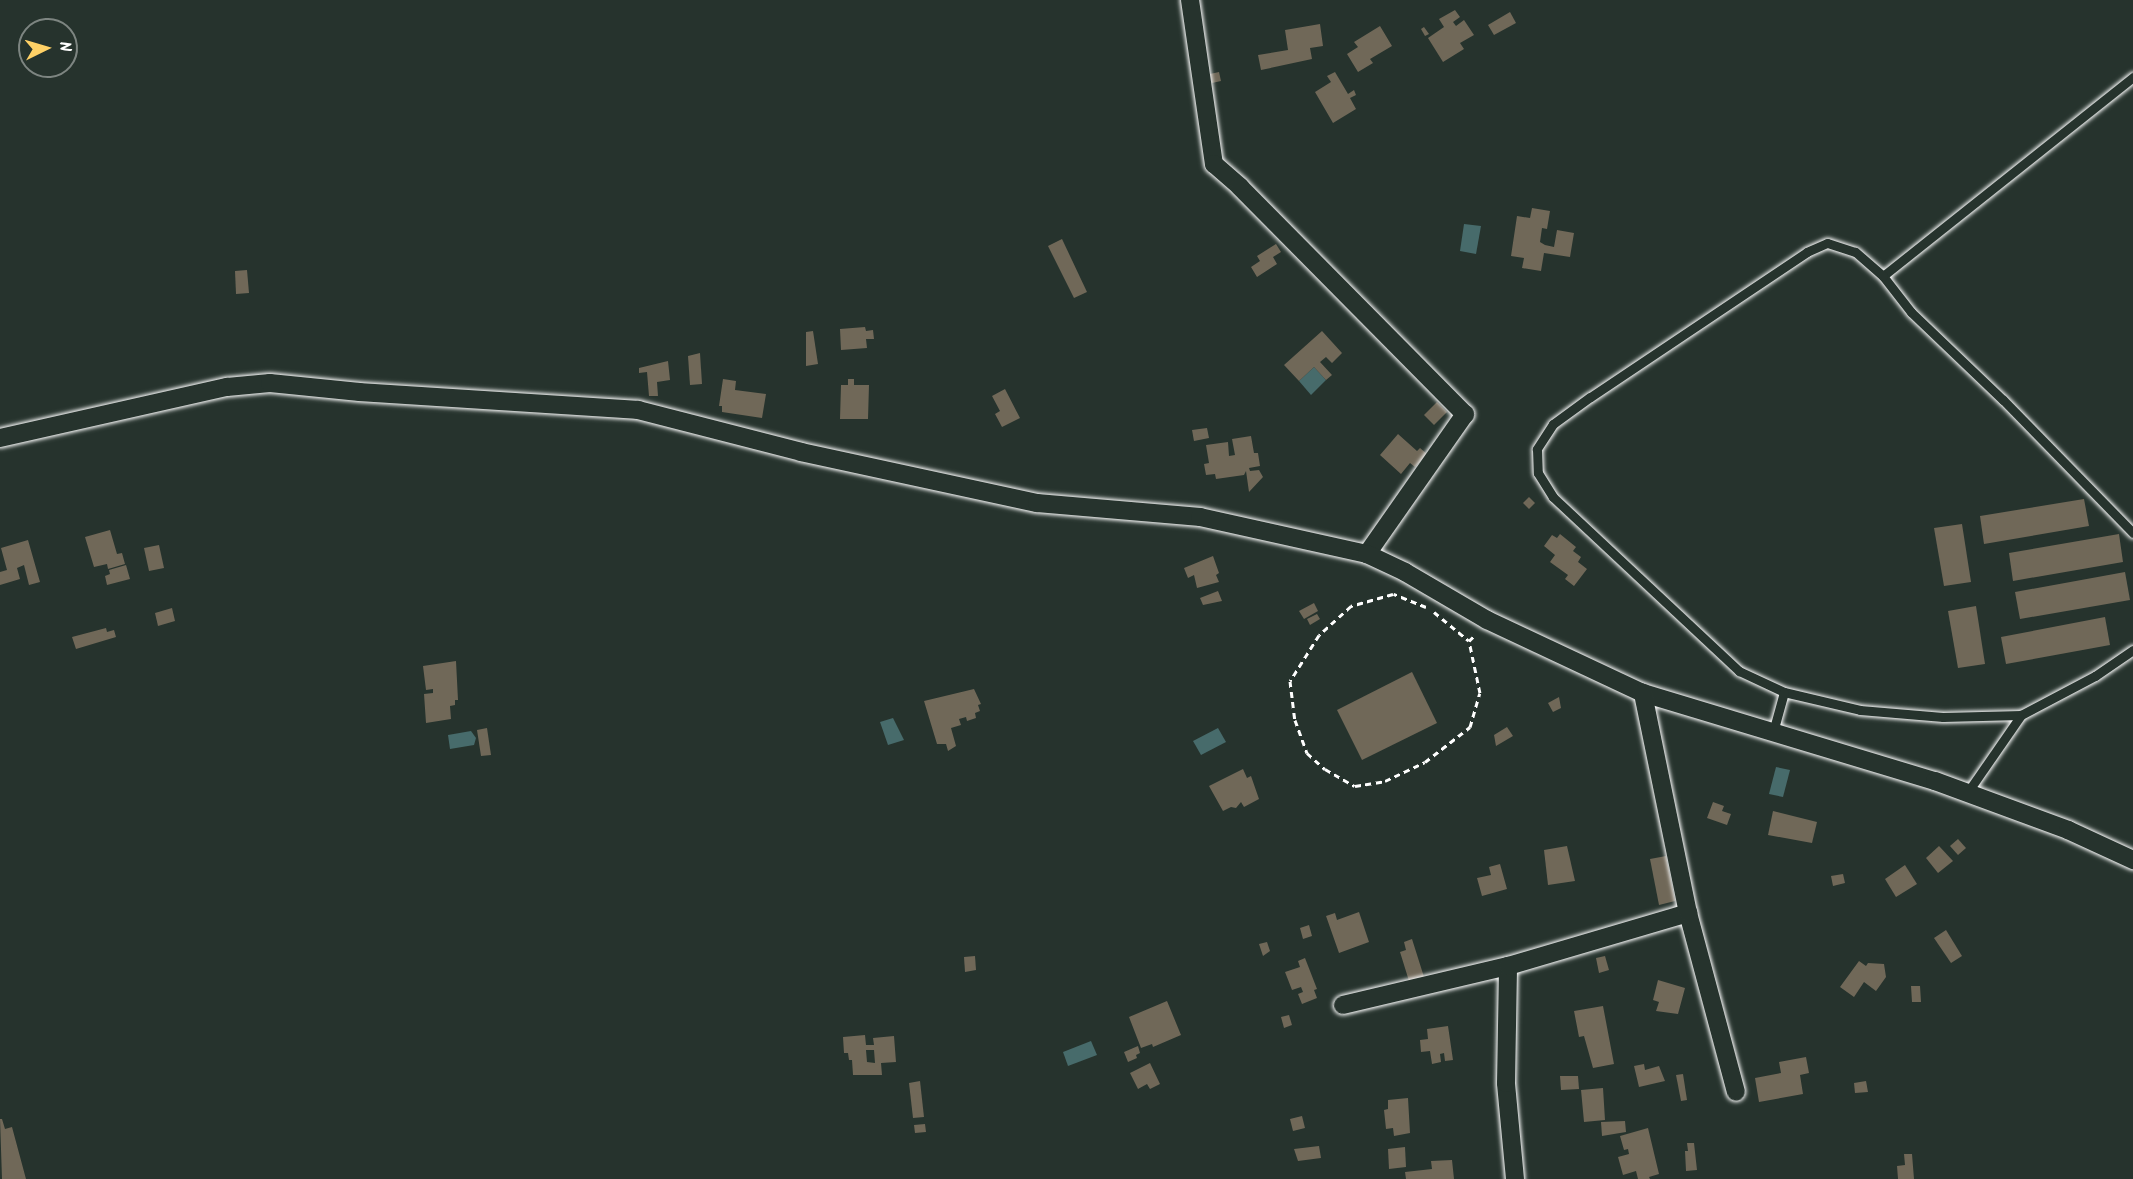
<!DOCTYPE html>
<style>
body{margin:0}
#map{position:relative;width:2133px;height:1179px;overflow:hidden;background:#26332d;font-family:Kalam,sans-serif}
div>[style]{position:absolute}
.water>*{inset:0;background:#476b6b}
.building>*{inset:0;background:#706858}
.path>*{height:3px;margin-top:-1.5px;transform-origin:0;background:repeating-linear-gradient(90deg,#fff 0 6px,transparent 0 10.5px)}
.roads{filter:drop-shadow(0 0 2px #fff) drop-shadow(0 0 2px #fff)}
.service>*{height:9px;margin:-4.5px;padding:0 4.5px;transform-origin:4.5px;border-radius:4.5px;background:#26332d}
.minor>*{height:18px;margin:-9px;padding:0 9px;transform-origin:9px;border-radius:9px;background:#26332d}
span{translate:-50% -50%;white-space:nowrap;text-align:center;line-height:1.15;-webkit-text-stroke:4.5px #26332d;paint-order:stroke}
.north{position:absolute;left:18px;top:18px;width:60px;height:60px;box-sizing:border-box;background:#26332d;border:2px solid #7d8581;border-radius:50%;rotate:85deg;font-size:16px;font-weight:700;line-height:24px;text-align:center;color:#fff}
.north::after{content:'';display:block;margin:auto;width:21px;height:27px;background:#ffd166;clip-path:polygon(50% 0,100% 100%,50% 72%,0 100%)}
</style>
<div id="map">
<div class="water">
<div style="clip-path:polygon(1464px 224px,1481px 226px,1476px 254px,1460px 251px)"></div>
<div style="clip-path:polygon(1314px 367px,1326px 380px,1311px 395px,1299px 381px)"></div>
<div style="clip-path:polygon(893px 718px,904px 740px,888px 745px,880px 722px)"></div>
<div style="clip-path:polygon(1218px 728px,1226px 742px,1201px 755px,1193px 741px)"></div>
<div style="clip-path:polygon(471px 731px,476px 738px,474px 745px,450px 749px,448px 735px)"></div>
<div style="clip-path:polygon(1776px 767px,1790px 770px,1783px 797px,1769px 794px)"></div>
<div style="clip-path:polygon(1091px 1041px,1097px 1055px,1068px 1066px,1063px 1052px)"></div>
</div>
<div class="building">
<div style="clip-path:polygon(1455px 10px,1460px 17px,1453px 22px,1456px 26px,1464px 20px,1474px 35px,1460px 43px,1464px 49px,1443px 62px,1428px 38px,1444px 27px,1439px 19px)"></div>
<div style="clip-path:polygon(1510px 12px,1516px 23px,1494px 35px,1488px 25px)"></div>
<div style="clip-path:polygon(1320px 24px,1323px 46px,1310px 48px,1312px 59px,1261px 70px,1258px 55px,1288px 50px,1285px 30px)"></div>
<div style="clip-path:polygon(1380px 26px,1392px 46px,1370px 59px,1373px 63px,1358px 72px,1347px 54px,1358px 47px,1354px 42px)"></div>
<div style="clip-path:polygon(1424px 27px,1429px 34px,1425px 36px,1421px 29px)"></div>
<div style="clip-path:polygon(1219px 72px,1221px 81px,1212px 83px,1210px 74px)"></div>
<div style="clip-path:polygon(1335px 72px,1348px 94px,1354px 90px,1356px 95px,1350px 98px,1356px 109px,1333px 123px,1315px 92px,1331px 82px,1327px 76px)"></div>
<div style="clip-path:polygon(1532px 208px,1550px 211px,1547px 229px,1542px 228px,1540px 242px,1545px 245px,1554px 247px,1557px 230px,1574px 233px,1570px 257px,1544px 253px,1541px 271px,1522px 268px,1524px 258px,1511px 256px,1517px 216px,1530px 218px)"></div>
<div style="clip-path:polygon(1062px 239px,1087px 292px,1074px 298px,1048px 246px)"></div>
<div style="clip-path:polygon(1276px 244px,1281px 252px,1273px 257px,1277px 264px,1257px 277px,1251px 267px,1260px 261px,1257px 256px)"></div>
<div style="clip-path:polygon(247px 270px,249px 293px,236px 294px,235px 271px)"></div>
<div style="clip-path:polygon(865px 327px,866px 331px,873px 330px,874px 339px,866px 339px,867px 348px,841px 350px,840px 329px)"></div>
<div style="clip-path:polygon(813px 331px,818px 364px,806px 366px,806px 332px)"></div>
<div style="clip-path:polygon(1322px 331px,1342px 353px,1332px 363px,1326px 357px,1320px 362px,1332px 375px,1326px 380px,1314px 367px,1299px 381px,1284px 365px)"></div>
<div style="clip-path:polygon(700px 353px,702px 384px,690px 385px,688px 356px)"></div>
<div style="clip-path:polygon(668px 361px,670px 380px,657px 382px,658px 396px,649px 396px,647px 372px,639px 373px,639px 368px)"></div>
<div style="clip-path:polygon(723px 379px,736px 381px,735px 390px,766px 394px,762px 418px,722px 412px,722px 406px,719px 406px)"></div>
<div style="clip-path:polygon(848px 379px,854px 379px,854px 385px,869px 385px,868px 419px,840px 419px,841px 385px,848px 385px)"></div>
<div style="clip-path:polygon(1005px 389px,1020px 418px,1002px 427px,995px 414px,1000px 411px,992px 396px)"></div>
<div style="clip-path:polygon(1437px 402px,1447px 412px,1434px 425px,1424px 415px)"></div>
<div style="clip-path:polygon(1207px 428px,1209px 438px,1194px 441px,1192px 430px)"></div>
<div style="clip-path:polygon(1398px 434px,1417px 451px,1420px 448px,1427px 454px,1415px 467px,1410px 463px,1401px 474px,1380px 455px)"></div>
<div style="clip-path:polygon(1251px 436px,1254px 453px,1258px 453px,1260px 466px,1249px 468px,1250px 471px,1259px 470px,1263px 477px,1249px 492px,1246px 471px,1244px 475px,1216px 479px,1215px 474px,1206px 475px,1204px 464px,1209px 463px,1206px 445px,1228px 442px,1229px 456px,1235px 455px,1232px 439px)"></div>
<div style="clip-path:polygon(1529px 497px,1535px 503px,1529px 509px,1523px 503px)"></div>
<div style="clip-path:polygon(2084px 499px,2089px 526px,1984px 544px,1980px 516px)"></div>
<div style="clip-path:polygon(1962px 524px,1971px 582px,1944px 586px,1934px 528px)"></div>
<div style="clip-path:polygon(110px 530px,117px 554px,122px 553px,125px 564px,108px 569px,107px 564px,94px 567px,85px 537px)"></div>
<div style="clip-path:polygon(1560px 534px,1576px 547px,1573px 551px,1581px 557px,1578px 562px,1587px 569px,1574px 586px,1565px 579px,1568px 575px,1550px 562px,1555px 555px,1544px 546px,1552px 535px,1557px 538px)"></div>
<div style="clip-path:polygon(2119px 534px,2123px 562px,2013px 581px,2009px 553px)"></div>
<div style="clip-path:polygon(28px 540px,40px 582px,29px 585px,24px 565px,17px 568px,20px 579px,0 585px,0 572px,7px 570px,1px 548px)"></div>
<div style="clip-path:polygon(159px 545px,164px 568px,149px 571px,144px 548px)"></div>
<div style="clip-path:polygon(1213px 556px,1219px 573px,1216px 575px,1219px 582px,1197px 588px,1194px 575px,1188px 578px,1184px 568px)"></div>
<div style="clip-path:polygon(126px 565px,130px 579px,107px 585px,105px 576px,110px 574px,109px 570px)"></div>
<div style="clip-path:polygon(2125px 572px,2130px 600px,2020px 619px,2015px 592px)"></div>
<div style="clip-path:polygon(1218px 591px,1222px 601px,1203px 605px,1200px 598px)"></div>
<div style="clip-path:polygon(1314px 603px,1318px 611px,1304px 619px,1299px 611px)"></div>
<div style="clip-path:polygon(1976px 606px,1985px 664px,1958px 668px,1948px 611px)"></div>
<div style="clip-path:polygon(172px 608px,175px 621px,158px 626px,155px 613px)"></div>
<div style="clip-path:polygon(1317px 614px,1320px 619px,1310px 625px,1307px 619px)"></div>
<div style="clip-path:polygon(2105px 617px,2110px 645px,2006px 664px,2001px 637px)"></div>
<div style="clip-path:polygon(106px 628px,107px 632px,114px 630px,116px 637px,76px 649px,72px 637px)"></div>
<div style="clip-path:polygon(456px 661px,458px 700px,455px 700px,455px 705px,450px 706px,451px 719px,426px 723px,424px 694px,433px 693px,433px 689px,426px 690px,423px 666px)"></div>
<div style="clip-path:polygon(1412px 672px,1437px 723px,1362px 760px,1337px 710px)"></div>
<div style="clip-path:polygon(974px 689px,981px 704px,978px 705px,980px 711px,975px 713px,976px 718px,967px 721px,966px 717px,959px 719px,961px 725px,951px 728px,956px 746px,948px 751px,946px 744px,937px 744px,924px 701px)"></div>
<div style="clip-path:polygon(1559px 697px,1561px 708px,1553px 712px,1548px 703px)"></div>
<div style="clip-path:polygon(1507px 727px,1513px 736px,1496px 746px,1494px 735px)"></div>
<div style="clip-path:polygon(487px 728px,491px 755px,481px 756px,477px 730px)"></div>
<div style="clip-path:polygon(1243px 769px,1247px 778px,1251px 776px,1259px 799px,1244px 807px,1241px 802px,1236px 808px,1231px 807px,1223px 811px,1209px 786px)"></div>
<div style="clip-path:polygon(1713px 802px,1724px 806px,1722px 811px,1731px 814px,1727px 825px,1707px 818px)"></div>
<div style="clip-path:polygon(1773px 811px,1817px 822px,1812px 843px,1768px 835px)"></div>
<div style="clip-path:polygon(1958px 839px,1966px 848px,1958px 855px,1950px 846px)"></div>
<div style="clip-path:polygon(1567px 846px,1575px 881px,1548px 885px,1544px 850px)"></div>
<div style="clip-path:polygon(1939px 846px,1953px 861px,1938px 873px,1926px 858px)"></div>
<div style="clip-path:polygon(1666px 856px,1675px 901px,1659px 905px,1650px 859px)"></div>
<div style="clip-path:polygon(1500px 864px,1507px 889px,1482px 896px,1477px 878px,1491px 875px,1489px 867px)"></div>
<div style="clip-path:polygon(1905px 865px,1917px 884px,1896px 897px,1885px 879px)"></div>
<div style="clip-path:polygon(1843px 874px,1845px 883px,1833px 886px,1831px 876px)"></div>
<div style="clip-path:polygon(1359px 912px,1369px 942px,1339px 953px,1326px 916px,1335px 913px,1337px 920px)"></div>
<div style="clip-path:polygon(1309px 925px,1312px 936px,1303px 939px,1300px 928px)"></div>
<div style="clip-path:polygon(1946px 930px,1962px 956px,1951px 963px,1934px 938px)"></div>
<div style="clip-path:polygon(1412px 939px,1424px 977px,1409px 981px,1400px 952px,1406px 950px,1404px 942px)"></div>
<div style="clip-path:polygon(1267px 942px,1270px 951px,1263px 956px,1259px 944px)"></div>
<div style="clip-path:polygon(975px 956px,976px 970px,965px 972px,964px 957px)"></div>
<div style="clip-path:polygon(1605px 956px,1609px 970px,1599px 973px,1596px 958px)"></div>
<div style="clip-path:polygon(1305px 958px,1317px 989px,1314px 990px,1317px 998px,1302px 1004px,1298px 994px,1303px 992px,1301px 987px,1292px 990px,1285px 972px,1300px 967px,1298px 961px)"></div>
<div style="clip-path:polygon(1859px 961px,1866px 966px,1868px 963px,1884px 964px,1886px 977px,1876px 991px,1864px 982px,1854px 997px,1840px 987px)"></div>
<div style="clip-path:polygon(1658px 980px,1685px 988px,1678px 1014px,1656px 1011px,1659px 1002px,1653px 1000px)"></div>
<div style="clip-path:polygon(1911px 986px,1920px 986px,1921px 1002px,1912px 1002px)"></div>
<div style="clip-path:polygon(1167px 1001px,1181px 1035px,1153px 1047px,1152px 1044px,1141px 1048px,1129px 1017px)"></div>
<div style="clip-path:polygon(1603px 1006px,1614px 1064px,1593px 1068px,1584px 1036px,1579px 1037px,1574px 1011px)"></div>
<div style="clip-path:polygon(1289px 1015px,1292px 1025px,1284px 1028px,1281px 1017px)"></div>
<div style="clip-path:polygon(1448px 1026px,1453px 1060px,1445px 1061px,1444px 1053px,1440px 1054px,1441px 1062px,1432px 1064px,1430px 1051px,1421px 1052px,1420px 1040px,1428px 1039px,1427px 1029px)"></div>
<div style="clip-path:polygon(evenodd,865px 1035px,866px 1045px,874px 1045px,873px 1038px,894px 1036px,896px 1062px,881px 1063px,882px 1075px,853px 1075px,852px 1060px,849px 1060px,848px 1053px,844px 1053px,843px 1037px,865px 1035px,866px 1050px,874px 1050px,875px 1063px,867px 1062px,866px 1050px)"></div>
<div style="clip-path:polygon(1138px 1046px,1140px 1053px,1136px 1055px,1137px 1058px,1128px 1062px,1124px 1052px)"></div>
<div style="clip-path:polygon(1806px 1057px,1809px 1073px,1800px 1075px,1803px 1094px,1759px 1102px,1755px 1078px,1781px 1073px,1779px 1062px)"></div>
<div style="clip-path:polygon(1150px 1063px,1160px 1084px,1150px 1089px,1147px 1084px,1138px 1089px,1130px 1073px)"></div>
<div style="clip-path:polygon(1644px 1064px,1645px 1070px,1659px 1066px,1665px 1081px,1639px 1087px,1634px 1066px)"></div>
<div style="clip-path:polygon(1683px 1074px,1687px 1100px,1681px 1101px,1676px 1075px)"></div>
<div style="clip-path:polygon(1560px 1076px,1578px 1076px,1579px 1089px,1561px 1090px)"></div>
<div style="clip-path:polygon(920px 1081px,924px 1117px,913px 1118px,909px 1083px)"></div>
<div style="clip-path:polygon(1866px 1081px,1868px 1092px,1855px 1093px,1854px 1083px)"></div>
<div style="clip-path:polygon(1603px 1088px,1605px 1120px,1584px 1122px,1581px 1090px)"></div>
<div style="clip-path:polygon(1408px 1098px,1410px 1133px,1394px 1136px,1393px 1128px,1386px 1129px,1384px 1110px,1388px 1109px,1388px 1100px)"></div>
<div style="clip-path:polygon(1302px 1116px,1305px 1128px,1293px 1131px,1290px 1119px)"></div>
<div style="clip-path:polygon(0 1119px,2px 1119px,5px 1129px,12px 1127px,26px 1179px,2px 1179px)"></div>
<div style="clip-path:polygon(1625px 1121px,1626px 1132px,1602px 1136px,1601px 1122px)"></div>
<div style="clip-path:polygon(925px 1124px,926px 1132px,915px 1133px,914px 1125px)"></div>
<div style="clip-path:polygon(1648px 1128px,1659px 1174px,1649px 1177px,1650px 1179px,1638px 1179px,1636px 1171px,1623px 1175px,1618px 1157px,1629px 1154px,1628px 1149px,1624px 1150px,1620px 1136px)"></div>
<div style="clip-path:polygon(1687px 1143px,1694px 1143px,1697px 1170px,1686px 1171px,1685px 1151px,1688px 1151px)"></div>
<div style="clip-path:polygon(1319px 1146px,1321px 1158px,1298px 1161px,1294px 1149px)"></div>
<div style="clip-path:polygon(1405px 1147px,1406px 1167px,1389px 1169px,1388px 1149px)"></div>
<div style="clip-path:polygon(1904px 1154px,1912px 1154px,1914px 1179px,1898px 1179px,1897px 1166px,1905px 1165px)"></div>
<div style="clip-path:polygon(1452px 1160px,1454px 1179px,1406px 1179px,1405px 1172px,1432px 1169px,1431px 1161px)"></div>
</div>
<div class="path">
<div style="left:1426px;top:607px;width:35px;rotate:-158deg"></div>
<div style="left:1393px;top:594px;width:44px;rotate:164.1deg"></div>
<div style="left:1351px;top:606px;width:43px;rotate:137.8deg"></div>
<div style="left:1319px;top:635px;width:54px;rotate:122.2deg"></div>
<div style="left:1290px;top:681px;width:39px;rotate:83deg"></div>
<div style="left:1295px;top:720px;width:35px;rotate:70deg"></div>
<div style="left:1307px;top:753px;width:24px;rotate:42deg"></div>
<div style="left:1325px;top:769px;width:34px;rotate:30deg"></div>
<div style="left:1355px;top:786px;width:30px;rotate:-9deg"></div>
<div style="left:1385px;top:781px;width:44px;rotate:-25.4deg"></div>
<div style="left:1425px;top:762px;width:57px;rotate:-37.9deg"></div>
<div style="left:1470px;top:727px;width:35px;rotate:-74deg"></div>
<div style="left:1480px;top:693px;width:53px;rotate:-101.9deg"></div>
<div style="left:1434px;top:612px;width:45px;rotate:39.6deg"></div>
<div style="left:1469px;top:641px;width:10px;rotate:-45deg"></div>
</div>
<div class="roads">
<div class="service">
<div style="left:1883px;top:276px;width:320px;rotate:-38.5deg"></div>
<div style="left:2133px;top:533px;width:186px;rotate:-134.3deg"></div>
<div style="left:2003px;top:400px;width:127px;rotate:-136.3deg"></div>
<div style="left:1911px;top:312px;width:46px;rotate:-127.9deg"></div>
<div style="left:1883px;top:276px;width:37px;rotate:-139deg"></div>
<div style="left:1855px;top:252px;width:29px;rotate:-162deg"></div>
<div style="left:1827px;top:243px;width:22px;rotate:156deg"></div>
<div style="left:1807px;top:252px;width:261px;rotate:146.2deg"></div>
<div style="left:1590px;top:397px;width:46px;rotate:143.9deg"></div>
<div style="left:1553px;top:424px;width:30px;rotate:123deg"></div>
<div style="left:1537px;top:449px;width:24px;rotate:88deg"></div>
<div style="left:1538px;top:473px;width:28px;rotate:58deg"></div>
<div style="left:1553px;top:497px;width:255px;rotate:43.1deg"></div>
<div style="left:1739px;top:671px;width:50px;rotate:25deg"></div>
<div style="left:1784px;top:692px;width:78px;rotate:13.3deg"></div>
<div style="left:1860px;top:710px;width:83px;rotate:4.8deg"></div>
<div style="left:1943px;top:717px;width:78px;rotate:-1.5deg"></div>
<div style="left:2021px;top:715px;width:84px;rotate:-27.8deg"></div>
<div style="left:2095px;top:676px;width:46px;rotate:-34.4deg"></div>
<div style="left:1773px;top:732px;width:41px;rotate:-74.6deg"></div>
<div style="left:1967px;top:793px;width:95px;rotate:-55.3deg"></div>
</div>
<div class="minor">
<div style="left:1190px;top:0;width:166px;rotate:81.7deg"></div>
<div style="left:1214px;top:164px;width:35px;rotate:41deg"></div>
<div style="left:1240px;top:187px;width:320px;rotate:45.3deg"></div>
<div style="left:1465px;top:414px;width:171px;rotate:125deg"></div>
<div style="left:0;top:438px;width:233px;rotate:-12.7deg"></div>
<div style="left:227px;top:387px;width:43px;rotate:-5.3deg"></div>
<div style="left:270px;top:383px;width:90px;rotate:5.7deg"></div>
<div style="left:360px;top:392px;width:279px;rotate:3.7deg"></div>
<div style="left:638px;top:410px;width:168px;rotate:14.4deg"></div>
<div style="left:801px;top:452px;width:241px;rotate:12.2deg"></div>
<div style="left:1037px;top:503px;width:164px;rotate:4.9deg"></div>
<div style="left:1200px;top:517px;width:171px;rotate:12.5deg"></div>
<div style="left:1367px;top:554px;width:42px;rotate:25.3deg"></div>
<div style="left:1405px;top:572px;width:95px;rotate:30.3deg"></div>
<div style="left:1487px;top:620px;width:172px;rotate:25.1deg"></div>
<div style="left:1643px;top:693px;width:305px;rotate:16.8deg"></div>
<div style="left:1935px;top:781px;width:142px;rotate:20.2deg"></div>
<div style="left:2068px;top:830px;width:72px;rotate:24.8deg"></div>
<div style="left:1688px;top:913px;width:185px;rotate:75deg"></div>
<div style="left:1343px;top:1005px;width:170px;rotate:-13.3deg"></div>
<div style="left:1515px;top:1179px;width:96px;rotate:-95.4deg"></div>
<div style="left:1506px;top:1083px;width:117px;rotate:-89deg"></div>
<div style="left:1508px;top:966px;width:188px;rotate:-16.4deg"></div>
<div style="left:1688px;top:913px;width:225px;rotate:-101.6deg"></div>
</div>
</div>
<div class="north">N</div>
</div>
